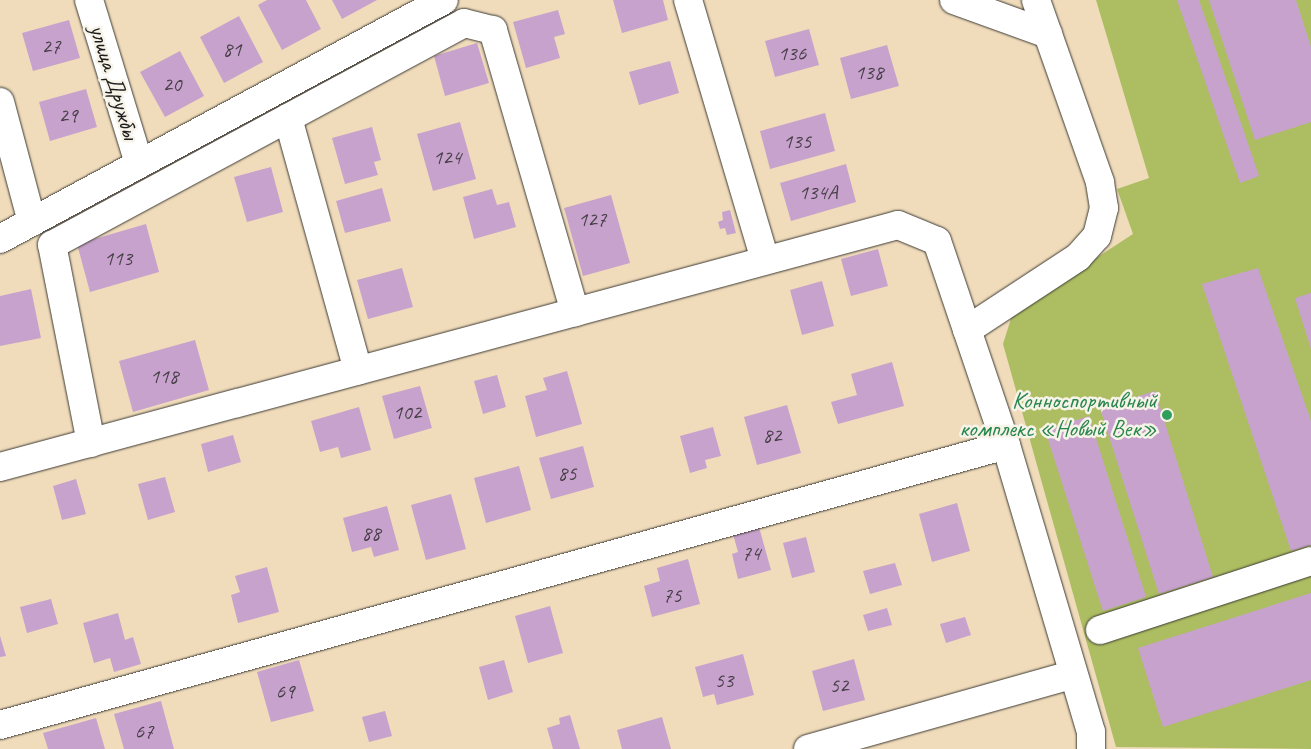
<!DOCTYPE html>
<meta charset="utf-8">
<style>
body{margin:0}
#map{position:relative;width:1311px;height:749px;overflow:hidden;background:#f0dcbb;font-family:Caveat,sans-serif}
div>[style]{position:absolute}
.green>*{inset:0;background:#adbe62}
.building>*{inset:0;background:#c7a2cc}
.roads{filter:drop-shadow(0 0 1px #3c3934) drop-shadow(0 0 1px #3c3934)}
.minor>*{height:28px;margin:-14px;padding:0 14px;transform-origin:14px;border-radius:14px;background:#fff}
.dots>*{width:14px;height:14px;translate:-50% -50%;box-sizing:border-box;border:2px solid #f7f3e8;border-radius:50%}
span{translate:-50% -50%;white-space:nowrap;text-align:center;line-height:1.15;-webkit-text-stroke:5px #f7f3e8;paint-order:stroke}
.number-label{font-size:21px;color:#473e48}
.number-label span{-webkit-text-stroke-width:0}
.street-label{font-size:24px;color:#1c1c1c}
.leisure-label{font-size:24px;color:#27864d}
.right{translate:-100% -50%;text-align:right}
</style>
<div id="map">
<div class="green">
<div style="clip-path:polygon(1096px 0,1311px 0,1311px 749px,1116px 747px,1003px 344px,1013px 312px,1133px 234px,1117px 189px,1149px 178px)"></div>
</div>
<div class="building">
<div style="clip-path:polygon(267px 0,306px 0,321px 29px,282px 50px,258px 5px)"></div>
<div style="clip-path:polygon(332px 0,377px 0,342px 19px)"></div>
<div style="clip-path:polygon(613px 0,663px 0,668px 20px,622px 33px)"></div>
<div style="clip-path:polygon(1177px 0,1199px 0,1259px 176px,1240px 183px)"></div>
<div style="clip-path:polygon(1209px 0,1296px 0,1311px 47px,1311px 122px,1255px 140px)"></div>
<div style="clip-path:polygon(558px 10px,565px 34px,554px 37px,560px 58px,526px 68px,513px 22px)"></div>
<div style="clip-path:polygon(239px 16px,263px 62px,224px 83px,200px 37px)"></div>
<div style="clip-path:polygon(69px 20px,80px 58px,33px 71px,22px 33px)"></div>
<div style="clip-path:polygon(809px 29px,819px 65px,775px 77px,765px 41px)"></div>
<div style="clip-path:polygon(477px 43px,489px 83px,445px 96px,434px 56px)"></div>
<div style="clip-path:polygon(887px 45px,899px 86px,851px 99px,840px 58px)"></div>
<div style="clip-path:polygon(180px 51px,204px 96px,165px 117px,140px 72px)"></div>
<div style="clip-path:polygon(670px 61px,679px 93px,639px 105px,629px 72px)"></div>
<div style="clip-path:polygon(86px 89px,97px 127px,50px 141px,39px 102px)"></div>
<div style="clip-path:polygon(825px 113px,835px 151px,770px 169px,760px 131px)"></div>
<div style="clip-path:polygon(460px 122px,476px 179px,433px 191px,417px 134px)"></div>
<div style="clip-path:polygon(372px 127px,381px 160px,374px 162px,378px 175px,345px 184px,332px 138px)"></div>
<div style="clip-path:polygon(846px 164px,856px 202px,791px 221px,780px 183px)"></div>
<div style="clip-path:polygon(271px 167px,283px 212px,247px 222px,234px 177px)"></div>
<div style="clip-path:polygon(382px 188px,391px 221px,345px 233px,336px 201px)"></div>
<div style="clip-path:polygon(492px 189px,497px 205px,509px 202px,516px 227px,474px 239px,463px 197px)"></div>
<div style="clip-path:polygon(611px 195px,630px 263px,583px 276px,564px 208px)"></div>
<div style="clip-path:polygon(730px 210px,736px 233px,727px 235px,725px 228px,720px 229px,718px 222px,723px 220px,722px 212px)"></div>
<div style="clip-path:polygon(146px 224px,159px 272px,90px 292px,77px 244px)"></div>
<div style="clip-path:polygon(878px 249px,888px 286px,851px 296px,841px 259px)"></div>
<div style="clip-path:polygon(402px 268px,413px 307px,368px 319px,357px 280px)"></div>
<div style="clip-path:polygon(1258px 268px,1311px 421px,1311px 545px,1291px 551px,1202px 284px)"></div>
<div style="clip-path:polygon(822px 281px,834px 326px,802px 335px,790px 290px)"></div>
<div style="clip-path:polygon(31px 289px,41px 338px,0 346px,0 296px)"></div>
<div style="clip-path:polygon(1311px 293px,1311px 349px,1295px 298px)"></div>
<div style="clip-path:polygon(195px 340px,209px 390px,133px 412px,119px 361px)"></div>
<div style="clip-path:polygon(892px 362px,904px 406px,838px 424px,831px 402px,857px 395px,851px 374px)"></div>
<div style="clip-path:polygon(567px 371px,582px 424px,536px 437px,525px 396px,547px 390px,543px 378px)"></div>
<div style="clip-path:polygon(497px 375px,506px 407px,483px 414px,474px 381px)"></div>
<div style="clip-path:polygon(420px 386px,432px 428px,394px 439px,382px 396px)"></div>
<div style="clip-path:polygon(1155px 391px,1213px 577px,1159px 594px,1100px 408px)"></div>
<div style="clip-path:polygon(787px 405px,801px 453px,757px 465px,744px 417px)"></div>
<div style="clip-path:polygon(359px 407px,371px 450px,341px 458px,338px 447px,320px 452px,311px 421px)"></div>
<div style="clip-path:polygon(1089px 416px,1146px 597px,1103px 611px,1045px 430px)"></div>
<div style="clip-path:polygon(713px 427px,721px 456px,705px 460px,707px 468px,690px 473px,680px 436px)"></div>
<div style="clip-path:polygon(233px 435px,241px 462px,208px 472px,201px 444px)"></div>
<div style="clip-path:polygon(583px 446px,594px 487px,551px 499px,539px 458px)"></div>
<div style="clip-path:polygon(519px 466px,531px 510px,486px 523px,474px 478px)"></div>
<div style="clip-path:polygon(165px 477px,175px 512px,148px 520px,138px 484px)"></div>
<div style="clip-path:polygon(76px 479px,86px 514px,62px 520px,53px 486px)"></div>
<div style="clip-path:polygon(451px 494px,466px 549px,426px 560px,411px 505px)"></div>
<div style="clip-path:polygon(957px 503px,970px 551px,932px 562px,919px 514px)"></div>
<div style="clip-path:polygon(387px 506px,399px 550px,374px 557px,371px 547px,352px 552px,343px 518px)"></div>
<div style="clip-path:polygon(759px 527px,771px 570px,738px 579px,732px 554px,738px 552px,733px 534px)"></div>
<div style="clip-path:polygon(806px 537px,815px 572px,792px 578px,783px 543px)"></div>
<div style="clip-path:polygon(688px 559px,700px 604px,652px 617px,644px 586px,660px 581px,657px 568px)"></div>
<div style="clip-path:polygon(895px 563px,902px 585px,870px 594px,863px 571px)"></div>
<div style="clip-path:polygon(267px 567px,279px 612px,238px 623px,231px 595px,240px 592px,235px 576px)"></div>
<div style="clip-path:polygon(1311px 593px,1311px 680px,1163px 727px,1138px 648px)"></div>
<div style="clip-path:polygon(51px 599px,58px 624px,27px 633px,20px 607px)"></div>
<div style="clip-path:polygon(550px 606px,563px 653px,528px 663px,515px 616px)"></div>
<div style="clip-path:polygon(887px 608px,892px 625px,868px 631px,863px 615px)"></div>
<div style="clip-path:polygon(118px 613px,125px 640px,133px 637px,141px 664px,114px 672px,110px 658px,94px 663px,83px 623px)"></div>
<div style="clip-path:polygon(965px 617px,971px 635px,946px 643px,940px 624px)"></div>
<div style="clip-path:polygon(0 636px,6px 656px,0 657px)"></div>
<div style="clip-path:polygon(743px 654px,754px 695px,717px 705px,714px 694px,703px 697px,695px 667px)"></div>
<div style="clip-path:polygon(854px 659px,865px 700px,823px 711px,812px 671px)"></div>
<div style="clip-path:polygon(299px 660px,314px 711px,271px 722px,257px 672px)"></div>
<div style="clip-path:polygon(504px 660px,513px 692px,488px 700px,479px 667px)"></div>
<div style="clip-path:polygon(161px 701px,174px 749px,124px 749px,114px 714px)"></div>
<div style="clip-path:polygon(385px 711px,392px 736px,369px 742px,362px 717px)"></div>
<div style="clip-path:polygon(570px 715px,580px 749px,553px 749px,547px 728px,560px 724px,559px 718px)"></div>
<div style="clip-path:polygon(662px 717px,671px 749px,622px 749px,617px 730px)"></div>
<div style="clip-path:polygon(96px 718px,105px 749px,48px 749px,43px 733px)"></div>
</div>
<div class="roads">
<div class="minor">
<div style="left:89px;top:0;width:171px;rotate:73deg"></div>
<div style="left:688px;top:0;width:271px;rotate:73.5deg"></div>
<div style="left:954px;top:0;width:100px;rotate:19.9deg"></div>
<div style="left:0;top:102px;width:124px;rotate:75.1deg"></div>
<div style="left:288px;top:118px;width:262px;rotate:74.5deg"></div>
<div style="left:0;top:239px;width:504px;rotate:-28.29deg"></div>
<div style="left:967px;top:330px;width:133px;rotate:-33.3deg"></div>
<div style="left:1078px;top:257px;width:28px;rotate:-48deg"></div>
<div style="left:1097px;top:236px;width:29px;rotate:-76deg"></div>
<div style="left:1104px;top:208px;width:26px;rotate:-99deg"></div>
<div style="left:1100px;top:182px;width:193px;rotate:-109.4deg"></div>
<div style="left:91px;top:443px;width:202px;rotate:-101.1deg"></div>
<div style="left:52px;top:245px;width:468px;rotate:-28.3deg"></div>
<div style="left:464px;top:23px;width:30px;rotate:14deg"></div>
<div style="left:493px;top:30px;width:294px;rotate:73.8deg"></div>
<div style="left:0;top:467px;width:930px;rotate:-15.08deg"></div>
<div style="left:898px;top:225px;width:42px;rotate:22.3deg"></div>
<div style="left:937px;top:241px;width:215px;rotate:71.3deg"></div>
<div style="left:1006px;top:445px;width:299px;rotate:73.5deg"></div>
<div style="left:1091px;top:732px;width:17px;rotate:90deg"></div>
<div style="left:1100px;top:630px;width:222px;rotate:-18.1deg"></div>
<div style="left:0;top:725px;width:1044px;rotate:-15.55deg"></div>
<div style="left:808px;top:749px;width:274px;rotate:-15.7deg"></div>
</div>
</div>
<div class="dots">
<div style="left:1167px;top:415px;background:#2e9e5b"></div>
</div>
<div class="number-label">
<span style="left:51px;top:46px">27</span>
<span style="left:232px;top:49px">81</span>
<span style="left:792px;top:53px">136</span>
<span style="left:869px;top:72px">138</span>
<span style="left:172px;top:84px">20</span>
<span style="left:68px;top:115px">29</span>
<span style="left:797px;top:141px">135</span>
<span style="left:447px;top:157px">124</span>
<span style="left:818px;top:192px">134А</span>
<span style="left:592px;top:219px">127</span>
<span style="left:118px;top:258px">113</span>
<span style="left:164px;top:376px">118</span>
<span style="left:407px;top:412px">102</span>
<span style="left:772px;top:435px">82</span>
<span style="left:567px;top:473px">85</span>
<span style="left:371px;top:533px">88</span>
<span style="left:751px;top:553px">74</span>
<span style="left:672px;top:595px">75</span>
<span style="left:724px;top:680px">53</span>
<span style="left:839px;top:685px">52</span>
<span style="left:285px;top:691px">69</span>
<span style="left:144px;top:731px">67</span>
</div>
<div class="street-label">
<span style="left:114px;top:82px;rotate:73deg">улица Дружбы</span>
</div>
<div class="leisure-label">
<span class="right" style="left:1157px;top:415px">Конноспортивный<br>комплекс «Новый Век»</span>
</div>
</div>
